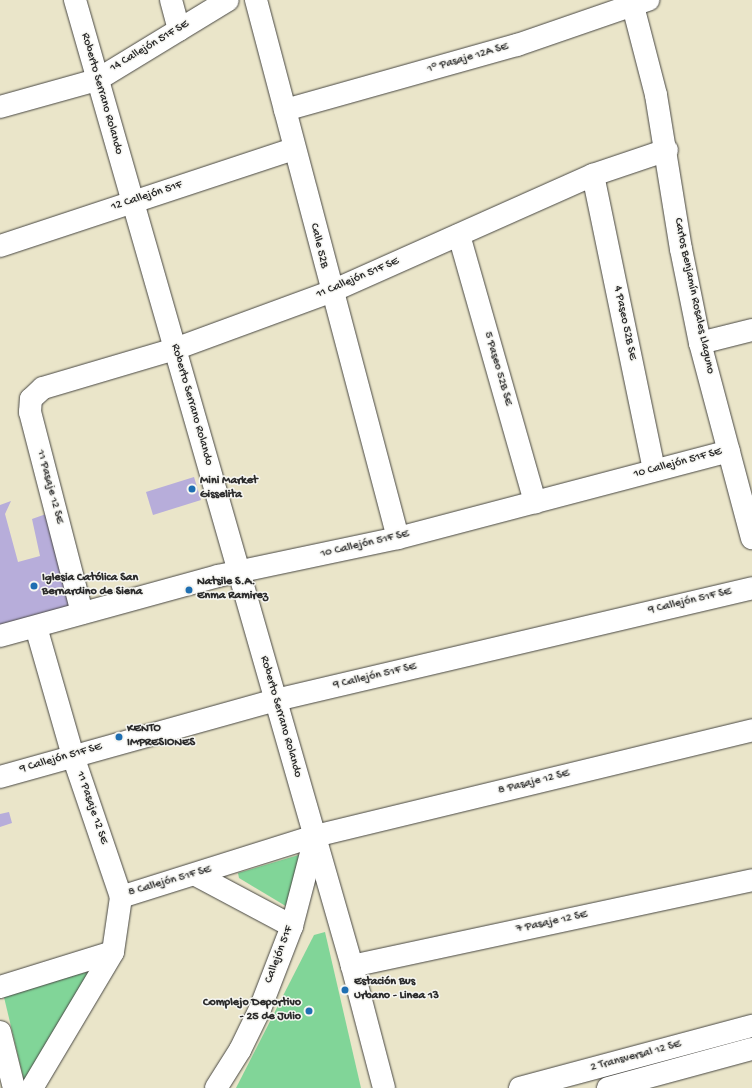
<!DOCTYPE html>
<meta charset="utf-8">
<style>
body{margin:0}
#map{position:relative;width:752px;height:1088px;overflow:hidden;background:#eae5c9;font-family:"Gochi Hand",sans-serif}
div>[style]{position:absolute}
.green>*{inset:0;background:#81d598}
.building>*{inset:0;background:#b7adda}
.roads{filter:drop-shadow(0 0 1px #484743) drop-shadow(0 0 1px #484743)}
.minor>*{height:22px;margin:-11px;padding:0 11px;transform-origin:11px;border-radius:11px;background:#fff}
.dots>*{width:11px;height:11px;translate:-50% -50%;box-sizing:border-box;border:2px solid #f6f6f2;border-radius:50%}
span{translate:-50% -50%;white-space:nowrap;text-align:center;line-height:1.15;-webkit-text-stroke:3px #f6f6f2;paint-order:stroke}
.street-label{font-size:12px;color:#2b2b2b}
.poi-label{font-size:12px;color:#2b2b2b;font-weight:700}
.left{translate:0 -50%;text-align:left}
.right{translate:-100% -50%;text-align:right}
</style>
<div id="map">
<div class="green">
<div style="clip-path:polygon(302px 854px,289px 908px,239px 878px,238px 873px)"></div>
<div style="clip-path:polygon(325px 932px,361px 1088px,236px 1088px,314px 935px)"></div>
<div style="clip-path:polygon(95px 970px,25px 1085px,3px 993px)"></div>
</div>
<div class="building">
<div style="clip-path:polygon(194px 477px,201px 500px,153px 515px,146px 492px)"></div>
<div style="clip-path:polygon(11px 501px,5px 514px,18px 562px,40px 556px,32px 519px,46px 514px,76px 610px,0 629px,0 505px)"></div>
<div style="clip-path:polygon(9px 812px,12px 823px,0 827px,0 814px)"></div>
</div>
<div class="roads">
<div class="minor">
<div style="left:75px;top:0;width:1005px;rotate:74deg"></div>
<div style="left:352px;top:966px;width:126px;rotate:75.3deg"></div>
<div style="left:171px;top:0;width:31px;rotate:75deg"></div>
<div style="left:256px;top:0;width:556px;rotate:75.21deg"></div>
<div style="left:633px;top:6px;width:92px;rotate:75.5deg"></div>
<div style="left:656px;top:95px;width:156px;rotate:80.8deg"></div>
<div style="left:681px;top:249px;width:96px;rotate:78.6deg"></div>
<div style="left:700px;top:343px;width:202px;rotate:75.1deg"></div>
<div style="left:0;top:107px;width:101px;rotate:-15.6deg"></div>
<div style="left:97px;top:80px;width:153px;rotate:-31.4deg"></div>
<div style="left:285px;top:110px;width:241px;rotate:-15.7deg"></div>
<div style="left:517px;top:45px;width:139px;rotate:-19deg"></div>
<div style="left:593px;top:175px;width:301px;rotate:78.3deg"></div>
<div style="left:459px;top:235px;width:278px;rotate:74.1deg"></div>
<div style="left:0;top:246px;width:310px;rotate:-18.3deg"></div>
<div style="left:700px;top:343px;width:54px;rotate:-14deg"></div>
<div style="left:82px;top:613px;width:208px;rotate:-104.5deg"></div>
<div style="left:30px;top:412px;width:13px;rotate:-86deg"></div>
<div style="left:31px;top:399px;width:16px;rotate:-43deg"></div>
<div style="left:43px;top:388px;width:138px;rotate:-16.5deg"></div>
<div style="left:175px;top:349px;width:165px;rotate:-20.2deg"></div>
<div style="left:330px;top:292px;width:288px;rotate:-24deg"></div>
<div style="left:593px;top:175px;width:78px;rotate:-18.7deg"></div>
<div style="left:36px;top:627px;width:134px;rotate:74deg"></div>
<div style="left:73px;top:756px;width:149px;rotate:71.2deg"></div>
<div style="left:0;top:636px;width:226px;rotate:-15.4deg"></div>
<div style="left:218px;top:576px;width:184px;rotate:-11.9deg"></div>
<div style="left:398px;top:538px;width:342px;rotate:-14.7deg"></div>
<div style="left:0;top:777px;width:287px;rotate:-15.6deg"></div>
<div style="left:276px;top:700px;width:489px;rotate:-13.2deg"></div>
<div style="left:196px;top:875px;width:109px;rotate:28deg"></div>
<div style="left:352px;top:966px;width:409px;rotate:-12.1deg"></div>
<div style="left:0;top:987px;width:118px;rotate:-17.2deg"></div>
<div style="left:113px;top:952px;width:56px;rotate:-81.7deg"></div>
<div style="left:121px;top:897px;width:203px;rotate:-17.5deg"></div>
<div style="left:315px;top:836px;width:450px;rotate:-13.6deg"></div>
<div style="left:0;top:1032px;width:58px;rotate:76deg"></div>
<div style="left:32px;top:1088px;width:158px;rotate:-59.2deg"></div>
<div style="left:216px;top:1088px;width:45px;rotate:-57.7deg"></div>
<div style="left:240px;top:1050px;width:46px;rotate:-64deg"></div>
<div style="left:260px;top:1009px;width:89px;rotate:-68.9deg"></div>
<div style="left:292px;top:926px;width:91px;rotate:-75.4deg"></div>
<div style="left:520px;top:1088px;width:240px;rotate:-15deg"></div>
<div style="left:608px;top:1088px;width:149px;rotate:-15.2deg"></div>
</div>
</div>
<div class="dots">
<div style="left:192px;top:489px;background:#1f6fb2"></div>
<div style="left:34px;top:586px;background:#1f6fb2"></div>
<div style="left:189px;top:590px;background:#1f6fb2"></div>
<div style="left:119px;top:737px;background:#1f6fb2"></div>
<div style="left:345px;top:990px;background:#1f6fb2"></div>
<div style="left:309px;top:1011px;background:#1f6fb2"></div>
</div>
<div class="street-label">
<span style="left:150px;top:47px;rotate:-31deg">14 Callejón 51F SE</span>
<span style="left:468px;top:59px;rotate:-16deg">1° Pasaje 12A SE</span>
<span style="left:101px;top:94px;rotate:74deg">Roberto Serrano Rolando</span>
<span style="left:147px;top:197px;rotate:-18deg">12 Callejón 51F</span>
<span style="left:318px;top:246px;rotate:76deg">Calle 52B</span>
<span style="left:358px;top:279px;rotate:-23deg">11 Callejón 51F SE</span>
<span style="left:693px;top:296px;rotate:78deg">Carlos Benjamín Rosales Llaguno</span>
<span style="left:624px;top:323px;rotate:78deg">4 Paseo 52B SE</span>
<span style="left:497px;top:369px;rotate:74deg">5 Paseo 52B SE</span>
<span style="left:191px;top:405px;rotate:74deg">Roberto Serrano Rolando</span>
<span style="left:678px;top:464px;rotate:-15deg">10 Callejón 51F SE</span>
<span style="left:49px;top:487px;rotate:75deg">11 Pasaje 12 SE</span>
<span style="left:365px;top:545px;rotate:-13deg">10 Callejón 51F SE</span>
<span style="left:690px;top:602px;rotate:-13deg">9 Callejón 51F SE</span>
<span style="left:375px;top:677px;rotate:-13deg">9 Callejón 51F SE</span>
<span style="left:280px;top:717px;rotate:74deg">Roberto Serrano Rolando</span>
<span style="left:61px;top:759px;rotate:-16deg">9 Callejón 51F SE</span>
<span style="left:534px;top:783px;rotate:-14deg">8 Pasaje 12 SE</span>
<span style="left:91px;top:808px;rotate:71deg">11 Pasaje 12 SE</span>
<span style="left:170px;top:882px;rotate:-16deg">8 Callejón 51F SE</span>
<span style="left:552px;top:923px;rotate:-12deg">7 Pasaje 12 SE</span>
<span style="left:280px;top:955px;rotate:-69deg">Callejón 51F</span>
<span style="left:636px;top:1057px;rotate:-15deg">2 Transversal 12 SE</span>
</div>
<div class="poi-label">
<span class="left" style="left:200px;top:489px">Mini Market<br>Gisselita</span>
<span class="left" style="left:42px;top:586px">Iglesia Católica San<br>Bernardino de Siena</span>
<span class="left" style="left:197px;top:590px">Natsile S.A.<br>Enma Ramirez</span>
<span class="left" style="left:127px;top:737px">KENTO<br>IMPRESIONES</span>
<span class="left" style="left:354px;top:990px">Estación Bus<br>Urbano - Linea 13</span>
<span class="right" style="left:301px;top:1011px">Complejo Deportivo<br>- 25 de Julio</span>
</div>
</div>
